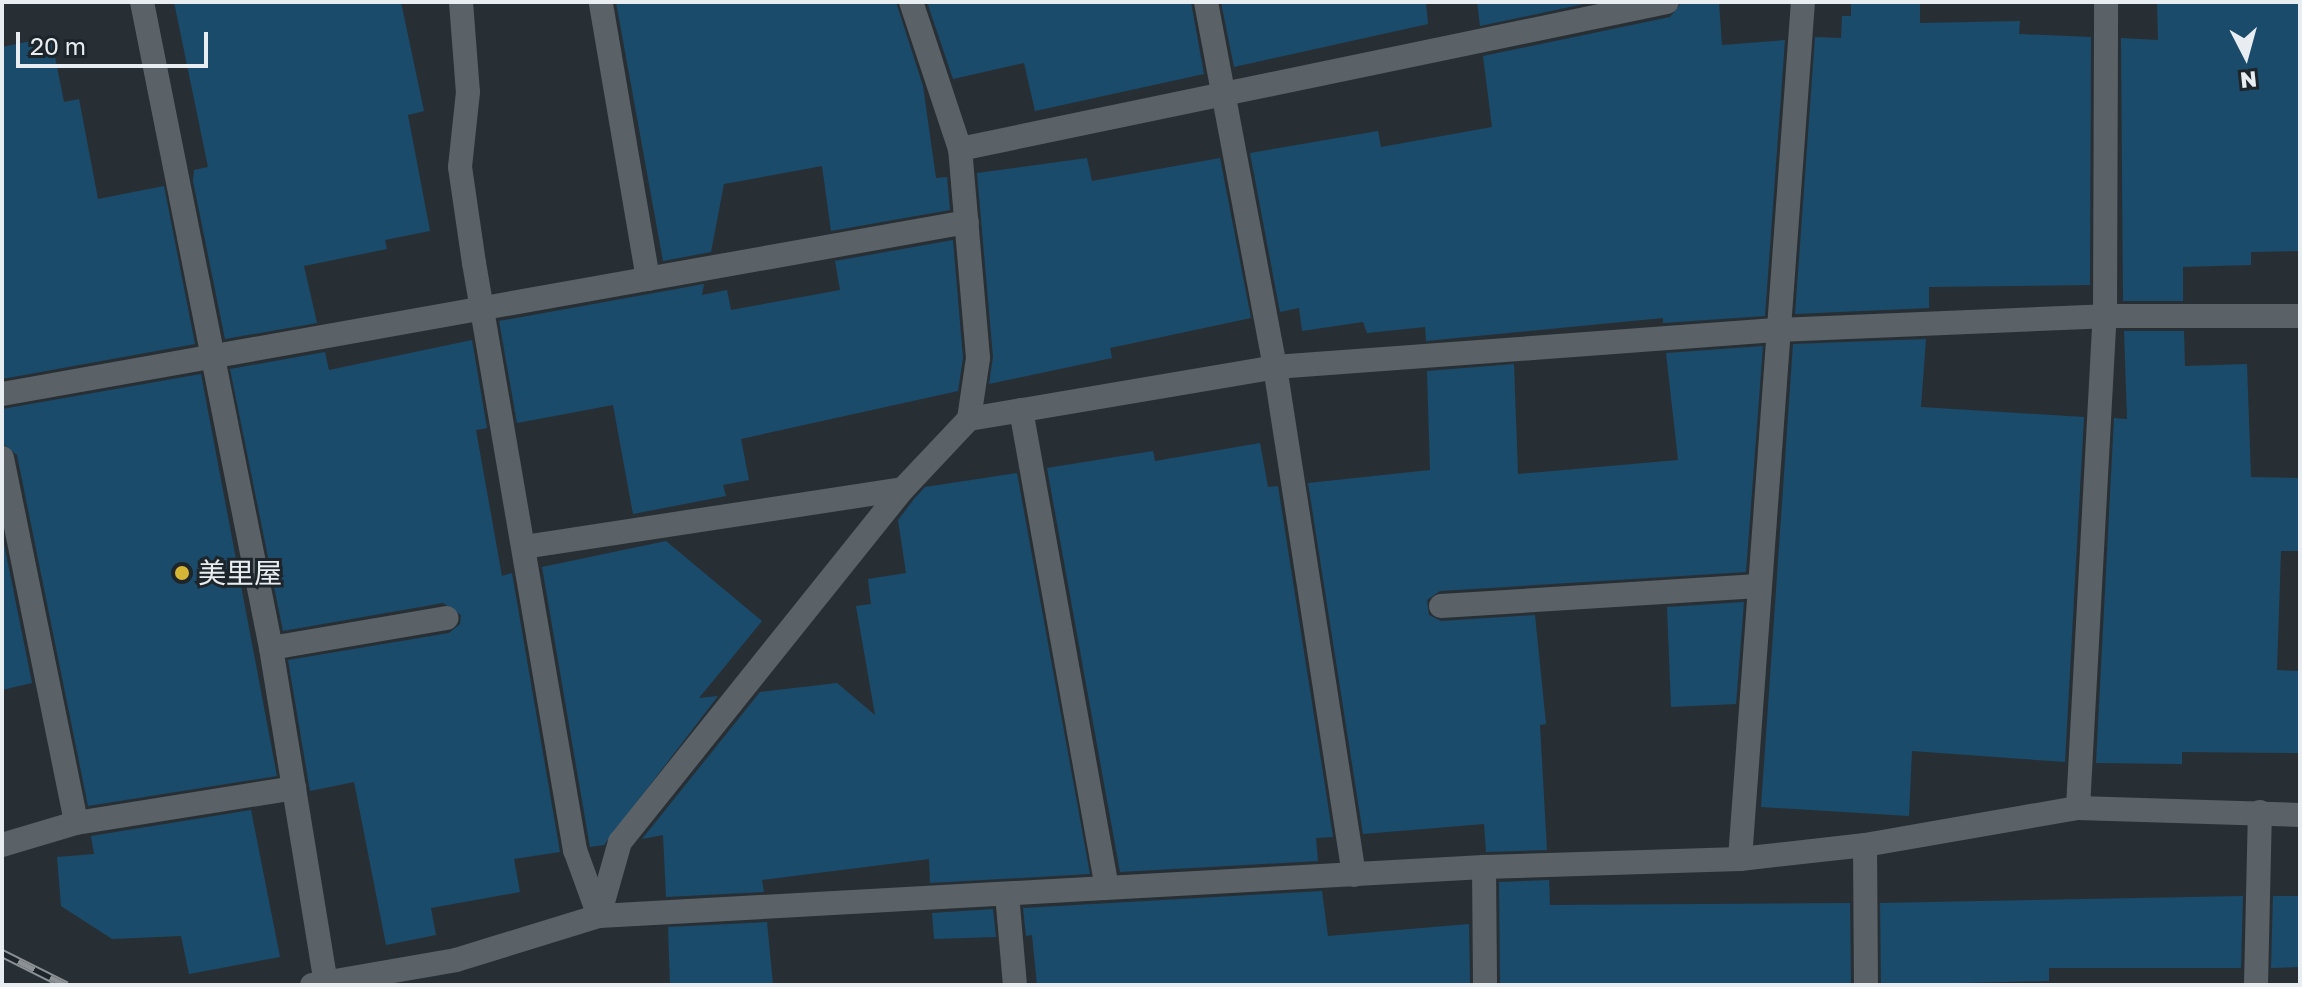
<!DOCTYPE html>
<meta charset="utf-8">
<style>
body{margin:0}
#map{position:relative;width:2302px;height:987px;overflow:hidden;background:#282f34;font-family:"Golos Text","Noto Sans JP",sans-serif}
div>[style]{position:absolute}
.building>*{inset:0;background:#1b4b6a}
.lane>*{height:24px;margin:-12px;padding:0 12px;transform-origin:12px;border-radius:12px;background:#5a6268}
.street>*{height:24px;margin:-12px;padding:0 12px;transform-origin:12px;border-radius:12px;background:#5a6268}
.rail>*{height:9px;margin-top:-4.5px;transform-origin:0;background:repeating-linear-gradient(90deg,#1e252a 0 18px,#8b9195 0 36px);box-sizing:border-box;border-block:2px solid #8b9195}
.dots>*{width:22px;height:22px;translate:-50% -50%;box-sizing:border-box;border:4px solid #1e252a;border-radius:50%}
span{translate:-50% -50%;white-space:nowrap;text-align:center;line-height:1.15;-webkit-text-stroke:6px #1e252a;paint-order:stroke}
.poi-label{font-size:28px;color:#e8edf1}
.left{translate:0 -50%;text-align:left}
.frame{position:absolute;inset:0;border:4px solid #e8edf1;pointer-events:none}
.north{position:absolute;left:2206px;top:16px;width:80px;height:80px;-webkit-text-stroke:6px #1e252a;paint-order:stroke;rotate:174deg;font-size:22px;font-weight:700;line-height:32px;text-align:center;color:#e8edf1}
.north::after{content:'';display:block;margin:auto;width:28px;height:36px;background:#e8edf1;clip-path:polygon(50% 0,100% 100%,50% 72%,0 100%)}
.scale{position:absolute;left:16px;top:32px;width:192px;height:36px;box-sizing:border-box;border:4px solid #e8edf1;border-top:0;padding-left:10px;font-size:24px;line-height:28px;white-space:nowrap;color:#e8edf1;-webkit-text-stroke:6px #1e252a;paint-order:stroke}
</style>
<div id="map">
<div class="building">
<div style="clip-path:polygon(174px 2px,401px 2px,424px 111px,408px 115px,430px 231px,385px 240px,387px 249px,304px 266px,317px 323px,225px 339px,193px 181px,194px 170px,208px 167px)"></div>
<div style="clip-path:polygon(616px 2px,896px 2px,923px 86px,936px 178px,947px 177px,950px 210px,831px 231px,822px 166px,724px 184px,711px 252px,663px 261px)"></div>
<div style="clip-path:polygon(927px 2px,1191px 2px,1204px 74px,1035px 111px,1024px 63px,953px 79px)"></div>
<div style="clip-path:polygon(1221px 2px,1426px 2px,1428px 24px,1234px 67px)"></div>
<div style="clip-path:polygon(1477px 2px,1593px 2px,1480px 26px)"></div>
<div style="clip-path:polygon(1682px 2px,1719px 2px,1722px 45px,1785px 40px,1765px 316px,1663px 323px,1663px 318px,1426px 341px,1425px 327px,1367px 333px,1363px 322px,1302px 331px,1299px 308px,1280px 312px,1250px 153px,1378px 131px,1381px 147px,1492px 127px,1483px 56px,1670px 17px)"></div>
<div style="clip-path:polygon(1851px 2px,1920px 2px,1920px 23px,2020px 21px,2019px 34px,2091px 37px,2090px 285px,1929px 287px,1929px 308px,1795px 314px,1815px 37px,1841px 38px,1842px 16px,1851px 16px)"></div>
<div style="clip-path:polygon(2157px 2px,2300px 2px,2300px 251px,2251px 252px,2251px 265px,2183px 267px,2183px 301px,2123px 301px,2121px 38px,2158px 40px)"></div>
<div style="clip-path:polygon(51px 37px,64px 102px,79px 99px,98px 199px,164px 186px,195px 344px,2px 379px,2px 47px)"></div>
<div style="clip-path:polygon(1087px 158px,1092px 181px,1220px 158px,1251px 318px,1110px 348px,1112px 358px,989px 384px,993px 357px,977px 173px)"></div>
<div style="clip-path:polygon(953px 240px,963px 358px,958px 391px,741px 439px,749px 480px,723px 485px,726px 496px,633px 514px,613px 405px,517px 423px,499px 321px,704px 284px,702px 295px,727px 290px,731px 310px,840px 290px,835px 261px)"></div>
<div style="clip-path:polygon(2124px 331px,2184px 331px,2185px 366px,2247px 364px,2251px 477px,2300px 478px,2300px 551px,2281px 551px,2277px 670px,2300px 671px,2300px 753px,2182px 752px,2182px 764px,2096px 763px,2114px 418px,2127px 419px)"></div>
<div style="clip-path:polygon(1926px 339px,1921px 407px,2084px 417px,2065px 762px,1912px 751px,1909px 816px,1761px 807px,1793px 344px)"></div>
<div style="clip-path:polygon(472px 340px,487px 428px,476px 430px,502px 576px,512px 573px,560px 852px,514px 859px,520px 892px,431px 908px,436px 935px,386px 945px,354px 782px,310px 791px,288px 660px,449px 633px,460px 624px,461px 615px,443px 603px,283px 631px,230px 369px,325px 352px,329px 370px)"></div>
<div style="clip-path:polygon(1763px 346px,1746px 572px,1440px 591px,1427px 600px,1429px 615px,1441px 621px,1535px 615px,1546px 724px,1540px 725px,1547px 850px,1486px 852px,1484px 824px,1363px 834px,1308px 483px,1430px 470px,1427px 371px,1514px 364px,1518px 474px,1678px 460px,1666px 353px)"></div>
<div style="clip-path:polygon(201px 374px,277px 776px,88px 806px,17px 455px,2px 443px,2px 409px)"></div>
<div style="clip-path:polygon(1260px 443px,1268px 487px,1278px 486px,1333px 837px,1316px 838px,1318px 861px,1120px 872px,1047px 468px,1153px 451px,1155px 461px)"></div>
<div style="clip-path:polygon(1017px 473px,1090px 874px,930px 883px,929px 859px,762px 880px,764px 892px,666px 897px,663px 835px,642px 839px,760px 692px,837px 683px,875px 715px,856px 606px,871px 604px,868px 579px,906px 573px,898px 520px,914px 499px,925px 487px)"></div>
<div style="clip-path:polygon(2px 534px,32px 683px,2px 690px)"></div>
<div style="clip-path:polygon(666px 541px,762px 621px,699px 698px,718px 696px,604px 845px,590px 847px,542px 567px)"></div>
<div style="clip-path:polygon(1744px 602px,1736px 704px,1671px 707px,1667px 607px)"></div>
<div style="clip-path:polygon(251px 810px,280px 957px,189px 974px,181px 936px,112px 939px,61px 906px,57px 857px,94px 854px,91px 836px)"></div>
<div style="clip-path:polygon(1549px 880px,1550px 905px,1850px 903px,1851px 985px,1500px 985px,1499px 882px)"></div>
<div style="clip-path:polygon(1322px 891px,1328px 936px,1469px 924px,1470px 985px,1037px 985px,1032px 935px,1026px 936px,1023px 908px)"></div>
<div style="clip-path:polygon(2243px 896px,2241px 968px,2049px 968px,2049px 981px,1881px 985px,1880px 903px)"></div>
<div style="clip-path:polygon(2273px 896px,2300px 896px,2300px 967px,2271px 968px)"></div>
<div style="clip-path:polygon(993px 909px,996px 937px,934px 939px,932px 913px)"></div>
<div style="clip-path:polygon(767px 922px,773px 985px,670px 985px,668px 927px)"></div>
</div>
<div class="lane">
<div style="left:461px;top:2px;width:90px;rotate:85.6deg"></div>
<div style="left:468px;top:92px;width:75px;rotate:96.1deg"></div>
<div style="left:460px;top:167px;width:97px;rotate:81.7deg"></div>
<div style="left:474px;top:263px;width:596px;rotate:80.24deg"></div>
<div style="left:575px;top:850px;width:70px;rotate:70deg"></div>
<div style="left:601px;top:4px;width:279px;rotate:80.3deg"></div>
<div style="left:524px;top:547px;width:383px;rotate:-8.7deg"></div>
<div style="left:1441px;top:606px;width:318px;rotate:-3.6deg"></div>
<div style="left:271px;top:648px;width:178px;rotate:-9.7deg"></div>
<div style="left:1007px;top:894px;width:91px;rotate:85deg"></div>
</div>
<div class="street">
<div style="left:142px;top:2px;width:659px;rotate:78.71deg"></div>
<div style="left:271px;top:648px;width:339px;rotate:80.7deg"></div>
<div style="left:1206px;top:2px;width:371px;rotate:79.3deg"></div>
<div style="left:1275px;top:367px;width:514px;rotate:81.16deg"></div>
<div style="left:960px;top:149px;width:722px;rotate:-11.75deg"></div>
<div style="left:2px;top:394px;width:980px;rotate:-10.11deg"></div>
<div style="left:1021px;top:410px;width:484px;rotate:79.8deg"></div>
<div style="left:969px;top:419px;width:310px;rotate:-9.6deg"></div>
<div style="left:1275px;top:367px;width:502px;rotate:-4.22deg"></div>
<div style="left:1776px;top:330px;width:329px;rotate:-2.4deg"></div>
<div style="left:2105px;top:316px;width:195px"></div>
<div style="left:2px;top:458px;width:372px;rotate:78.5deg"></div>
<div style="left:76px;top:823px;width:221px;rotate:-9.1deg"></div>
<div style="left:2078px;top:808px;width:493px;rotate:-86.9deg"></div>
<div style="left:2105px;top:316px;width:314px;rotate:-89.8deg"></div>
<div style="left:2px;top:845px;width:77px;rotate:-16.6deg"></div>
<div style="left:1865px;top:845px;width:140px;rotate:89.6deg"></div>
<div style="left:1740px;top:859px;width:859px;rotate:-85.8deg"></div>
<div style="left:1484px;top:867px;width:118px;rotate:89.5deg"></div>
<div style="left:599px;top:916px;width:77px;rotate:-74.2deg"></div>
<div style="left:620px;top:842px;width:452px;rotate:-51.3deg"></div>
<div style="left:903px;top:489px;width:96px;rotate:-46.7deg"></div>
<div style="left:969px;top:419px;width:62px;rotate:-81.6deg"></div>
<div style="left:978px;top:358px;width:210px;rotate:-94.9deg"></div>
<div style="left:960px;top:149px;width:155px;rotate:-108.4deg"></div>
<div style="left:312px;top:985px;width:146px;rotate:-9.8deg"></div>
<div style="left:456px;top:960px;width:150px;rotate:-17.1deg"></div>
<div style="left:599px;top:916px;width:886px;rotate:-3.17deg"></div>
<div style="left:1484px;top:867px;width:256px;rotate:-1.8deg"></div>
<div style="left:1740px;top:859px;width:126px;rotate:-6.4deg"></div>
<div style="left:1865px;top:845px;width:216px;rotate:-9.9deg"></div>
<div style="left:2078px;top:808px;width:222px;rotate:1.8deg"></div>
<div style="left:2256px;top:985px;width:173px;rotate:-88.7deg"></div>
</div>
<div class="rail">
<div style="left:2px;top:953px;width:72px;rotate:26.6deg"></div>
</div>
<div class="dots">
<div style="left:182px;top:573px;background:#d5b535"></div>
</div>
<div class="poi-label">
<span class="left" style="left:198px;top:573px">美里屋</span>
</div>
<div class="frame"></div>
<div class="north">N</div>
<div class="scale">20 m</div>
</div>
